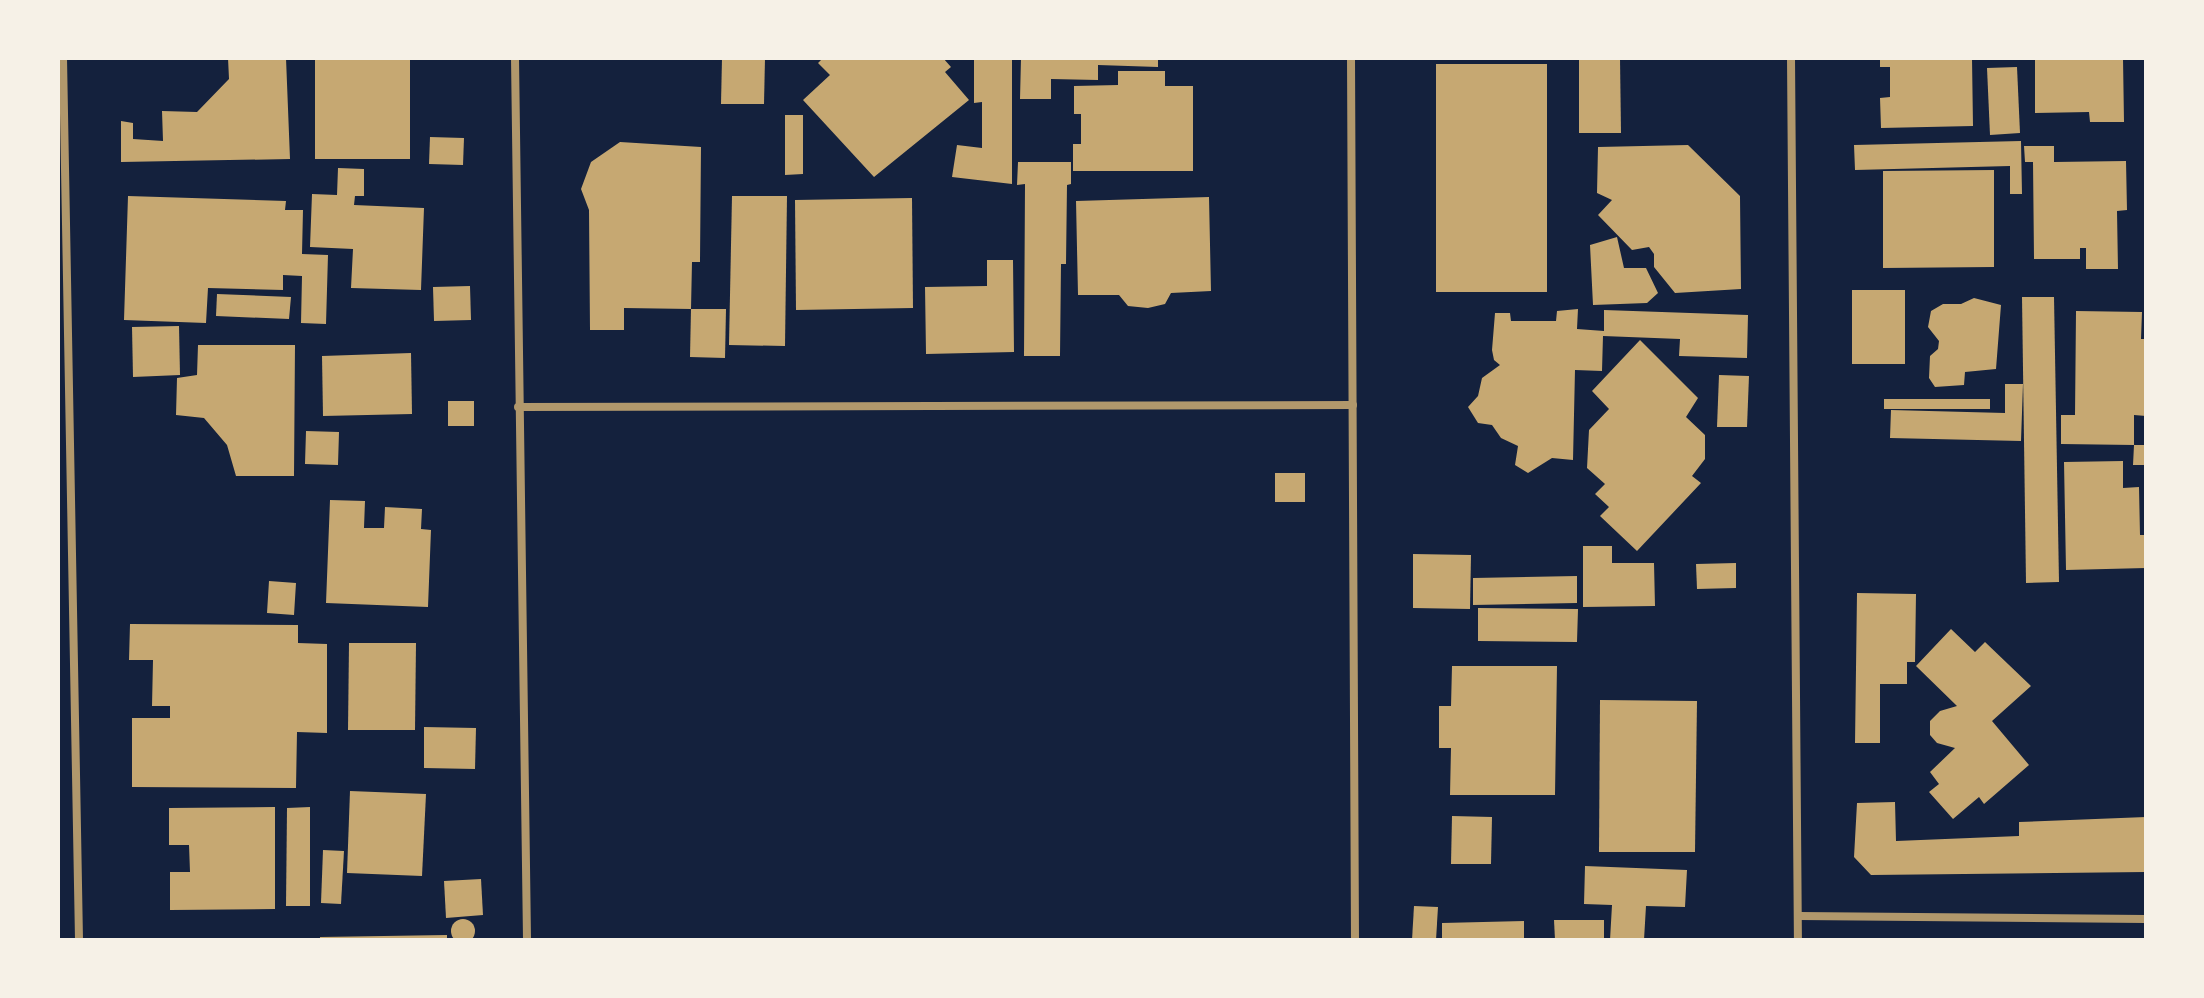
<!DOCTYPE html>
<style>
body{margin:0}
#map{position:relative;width:2204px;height:998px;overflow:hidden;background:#14213d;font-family:"DejaVu Sans",sans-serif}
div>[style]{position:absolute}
.building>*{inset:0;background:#c6a872}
.round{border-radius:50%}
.minor>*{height:8px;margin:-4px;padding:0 4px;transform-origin:4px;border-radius:4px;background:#b1986c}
span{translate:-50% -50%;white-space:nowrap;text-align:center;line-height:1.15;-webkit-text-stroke:7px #f6f1e7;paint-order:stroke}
.frame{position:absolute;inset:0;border:60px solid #f6f1e7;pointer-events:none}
</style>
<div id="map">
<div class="building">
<div style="clip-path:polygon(228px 58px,286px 58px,290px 159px,121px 162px,121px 121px,133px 123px,133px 139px,163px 141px,162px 111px,197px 112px,229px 79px)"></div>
<div style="clip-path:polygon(315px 58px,410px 58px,410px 159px,315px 159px)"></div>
<div style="clip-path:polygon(722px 58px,765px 58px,764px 104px,721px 104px)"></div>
<div style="clip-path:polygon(823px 58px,943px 58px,951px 67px,945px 72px,969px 100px,874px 177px,803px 100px,830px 75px,818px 63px)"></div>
<div style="clip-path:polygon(974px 58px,1012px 58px,1012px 184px,952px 177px,957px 145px,982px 148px,982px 102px,974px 103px)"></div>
<div style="clip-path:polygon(1021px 58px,1158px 58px,1158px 67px,1098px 65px,1098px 80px,1051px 79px,1051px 99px,1020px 99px)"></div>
<div style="clip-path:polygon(1579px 58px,1620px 58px,1621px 133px,1579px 133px)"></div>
<div style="clip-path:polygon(1880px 58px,1972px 58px,1973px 126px,1881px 128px,1880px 98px,1890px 97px,1890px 67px,1880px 67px)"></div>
<div style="clip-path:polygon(2035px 58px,2123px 58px,2124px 122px,2090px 122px,2089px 112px,2035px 113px)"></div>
<div style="clip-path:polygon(1436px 64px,1547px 64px,1547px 292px,1436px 292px)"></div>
<div style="clip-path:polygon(2017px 67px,2020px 133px,1990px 135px,1987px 68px)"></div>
<div style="clip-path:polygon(1118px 71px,1165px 71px,1165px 86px,1193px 86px,1193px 171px,1073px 171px,1073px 144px,1081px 144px,1081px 114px,1074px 114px,1074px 86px,1118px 85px)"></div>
<div style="clip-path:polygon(785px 115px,803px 115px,803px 174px,785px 175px)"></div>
<div style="clip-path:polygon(430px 137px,464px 138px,463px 165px,429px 164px)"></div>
<div style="clip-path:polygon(2021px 141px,2022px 194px,2010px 194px,2010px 166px,1855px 170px,1854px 145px)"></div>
<div style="clip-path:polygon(620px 142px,701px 147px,700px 262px,692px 262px,691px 309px,624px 308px,624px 330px,590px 330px,589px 210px,581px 189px,591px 162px)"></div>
<div style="clip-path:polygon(1688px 145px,1740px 196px,1741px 289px,1675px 293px,1654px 267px,1654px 254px,1649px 247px,1632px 250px,1598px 215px,1612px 200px,1597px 193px,1598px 147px)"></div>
<div style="clip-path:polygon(2024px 146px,2054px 146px,2054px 162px,2126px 161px,2127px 210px,2117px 211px,2118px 269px,2086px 269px,2086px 248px,2080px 248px,2080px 259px,2034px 259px,2033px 162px,2025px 162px)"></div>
<div style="clip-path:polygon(1018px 162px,1071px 162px,1071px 184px,1067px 185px,1066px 264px,1061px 264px,1060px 356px,1024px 356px,1025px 184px,1017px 185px)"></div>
<div style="clip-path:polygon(338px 168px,364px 169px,364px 196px,355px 196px,354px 205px,424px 208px,421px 290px,351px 288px,353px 249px,310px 247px,312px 194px,337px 195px)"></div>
<div style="clip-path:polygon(1994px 170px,1994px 267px,1883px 268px,1883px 171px)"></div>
<div style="clip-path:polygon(128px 196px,286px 201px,285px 210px,303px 210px,302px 254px,328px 255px,326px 324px,301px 323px,302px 276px,283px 275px,283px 290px,208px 288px,206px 323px,124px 320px)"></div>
<div style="clip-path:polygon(732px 196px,787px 196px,785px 346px,729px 345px)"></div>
<div style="clip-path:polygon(1209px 197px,1211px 291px,1171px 293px,1165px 304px,1148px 308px,1128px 306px,1119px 295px,1078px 295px,1076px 201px)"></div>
<div style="clip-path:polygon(912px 198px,913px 308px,796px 310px,795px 200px)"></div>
<div style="clip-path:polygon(1617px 237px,1624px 268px,1646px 268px,1658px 293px,1647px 303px,1593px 305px,1590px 245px)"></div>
<div style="clip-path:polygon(987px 260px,1013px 260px,1014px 352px,926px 354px,925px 287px,987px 286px)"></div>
<div style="clip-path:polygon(470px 286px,471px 320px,434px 321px,433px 287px)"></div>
<div style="clip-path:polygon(1852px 290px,1905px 290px,1905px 364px,1852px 364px)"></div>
<div style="clip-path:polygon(217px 294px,291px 297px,289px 319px,216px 316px)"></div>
<div style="clip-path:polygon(2022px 297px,2054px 297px,2059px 582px,2026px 583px)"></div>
<div style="clip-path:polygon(1974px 298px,2001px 305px,1996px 369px,1965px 372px,1964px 385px,1935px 387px,1929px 378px,1930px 356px,1938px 349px,1939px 341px,1928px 327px,1931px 311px,1943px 304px,1961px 304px)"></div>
<div style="clip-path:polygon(691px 309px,726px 309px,725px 358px,690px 357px)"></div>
<div style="clip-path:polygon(1578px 309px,1577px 329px,1604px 331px,1604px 310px,1748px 315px,1747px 358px,1679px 356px,1680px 339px,1603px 336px,1602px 371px,1575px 370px,1573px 460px,1552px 458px,1528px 473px,1515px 465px,1518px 446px,1501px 438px,1492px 425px,1478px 423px,1468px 407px,1478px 396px,1482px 378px,1500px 365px,1494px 360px,1492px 350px,1495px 313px,1510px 313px,1511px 321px,1556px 321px,1557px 311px)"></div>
<div style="clip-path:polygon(2076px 311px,2142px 312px,2141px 339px,2146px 339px,2146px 416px,2134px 415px,2134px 445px,2146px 445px,2146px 465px,2133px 465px,2134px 445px,2061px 444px,2061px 415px,2075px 415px)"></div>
<div style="clip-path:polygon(179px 326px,180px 375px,133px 377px,132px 327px)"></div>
<div style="clip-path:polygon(1640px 340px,1698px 398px,1686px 417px,1705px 435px,1705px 459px,1692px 476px,1701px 483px,1637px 551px,1600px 516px,1609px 507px,1595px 494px,1605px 484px,1587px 468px,1589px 430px,1609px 409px,1592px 391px)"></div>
<div style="clip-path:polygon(198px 345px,295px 345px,294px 476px,236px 476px,227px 445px,204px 418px,176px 415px,177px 378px,197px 375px)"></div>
<div style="clip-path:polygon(411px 353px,412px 414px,323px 416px,322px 356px)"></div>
<div style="clip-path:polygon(1719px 375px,1749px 376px,1747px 427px,1717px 427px)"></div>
<div style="clip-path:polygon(2005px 384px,2023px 384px,2021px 441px,1890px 438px,1891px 410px,2005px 413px)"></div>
<div style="clip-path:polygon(1884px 399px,1990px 399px,1990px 409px,1884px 409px)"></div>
<div style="clip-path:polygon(448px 401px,474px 401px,474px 426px,448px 426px)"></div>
<div style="clip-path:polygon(306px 431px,339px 432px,338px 465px,305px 464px)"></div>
<div style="clip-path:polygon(2123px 461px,2123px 488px,2139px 487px,2140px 535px,2146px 535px,2146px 568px,2066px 570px,2064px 462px)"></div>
<div style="clip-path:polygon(1275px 473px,1305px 473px,1305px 502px,1275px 502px)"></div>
<div style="clip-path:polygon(330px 500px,365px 501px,364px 528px,384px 528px,385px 507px,422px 509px,421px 529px,431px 530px,428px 607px,326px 603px)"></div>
<div style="clip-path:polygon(1583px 546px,1612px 546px,1612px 563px,1654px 563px,1655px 606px,1583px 607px)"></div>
<div style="clip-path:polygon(1413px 554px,1471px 555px,1470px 609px,1413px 608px)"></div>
<div style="clip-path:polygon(1736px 563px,1736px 588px,1697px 589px,1696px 564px)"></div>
<div style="clip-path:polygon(1577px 576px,1577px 603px,1473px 605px,1473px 578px)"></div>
<div style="clip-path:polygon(269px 581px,296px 583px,294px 615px,267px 613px)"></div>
<div style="clip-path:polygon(1857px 593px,1916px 594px,1915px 662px,1907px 662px,1907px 684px,1880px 684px,1880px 743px,1855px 743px)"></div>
<div style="clip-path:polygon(1478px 608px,1578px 609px,1577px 642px,1478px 641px)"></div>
<div style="clip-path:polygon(130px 624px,298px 625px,298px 643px,327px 644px,327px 733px,297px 732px,296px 788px,132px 787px,132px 718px,170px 718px,170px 706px,152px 706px,153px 660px,129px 660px)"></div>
<div style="clip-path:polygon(1951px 629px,1975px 652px,1985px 642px,2031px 686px,1992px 721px,2029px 765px,1984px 804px,1979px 797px,1953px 819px,1929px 792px,1939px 784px,1930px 772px,1955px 748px,1937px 743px,1930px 735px,1930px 721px,1940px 711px,1957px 706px,1916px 666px)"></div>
<div style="clip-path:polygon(349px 643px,416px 643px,415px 730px,348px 730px)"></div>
<div style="clip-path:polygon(1452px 666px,1557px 666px,1555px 795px,1450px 795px,1451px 748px,1439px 748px,1439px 706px,1451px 706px)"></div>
<div style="clip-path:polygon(1600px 700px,1697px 701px,1695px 852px,1599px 852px)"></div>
<div style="clip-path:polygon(424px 727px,476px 728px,475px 769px,424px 768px)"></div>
<div style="clip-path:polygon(350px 791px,426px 794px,422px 876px,347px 873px)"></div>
<div style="clip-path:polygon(1895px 802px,1896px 841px,2019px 836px,2019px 822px,2146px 817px,2146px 872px,1871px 875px,1854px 857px,1857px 803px)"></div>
<div style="clip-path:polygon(275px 807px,275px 909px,170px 910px,170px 872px,190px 872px,189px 845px,169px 845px,169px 808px)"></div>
<div style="clip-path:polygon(310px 807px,310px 906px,286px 906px,287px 808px)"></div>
<div style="clip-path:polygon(1452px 816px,1492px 817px,1491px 864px,1451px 864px)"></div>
<div style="clip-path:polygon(323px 850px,344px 851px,341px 904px,321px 903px)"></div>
<div style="clip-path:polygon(1585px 866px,1687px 870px,1685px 907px,1646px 906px,1644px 940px,1610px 940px,1612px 905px,1584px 904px)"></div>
<div style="clip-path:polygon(481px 879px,483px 915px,446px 918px,444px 881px)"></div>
<div style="clip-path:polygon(1414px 906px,1438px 907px,1436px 940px,1412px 940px)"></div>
<div class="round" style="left:451px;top:919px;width:24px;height:24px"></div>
<div style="clip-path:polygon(1554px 920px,1604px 920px,1604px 940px,1555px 940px)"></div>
<div style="clip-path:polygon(1524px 921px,1524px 940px,1442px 940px,1442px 923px)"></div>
<div style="clip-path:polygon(447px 935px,447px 940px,320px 940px,320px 937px)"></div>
</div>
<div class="minor">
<div style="left:63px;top:58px;width:882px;rotate:88.96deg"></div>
<div style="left:515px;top:58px;width:882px;rotate:89.22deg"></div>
<div style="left:1351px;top:58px;width:882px;rotate:89.74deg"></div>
<div style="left:1791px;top:58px;width:882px;rotate:89.55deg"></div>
<div style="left:518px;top:407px;width:835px;rotate:-0.14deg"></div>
<div style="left:1799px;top:916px;width:347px;rotate:0.5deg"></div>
</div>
<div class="frame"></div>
</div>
